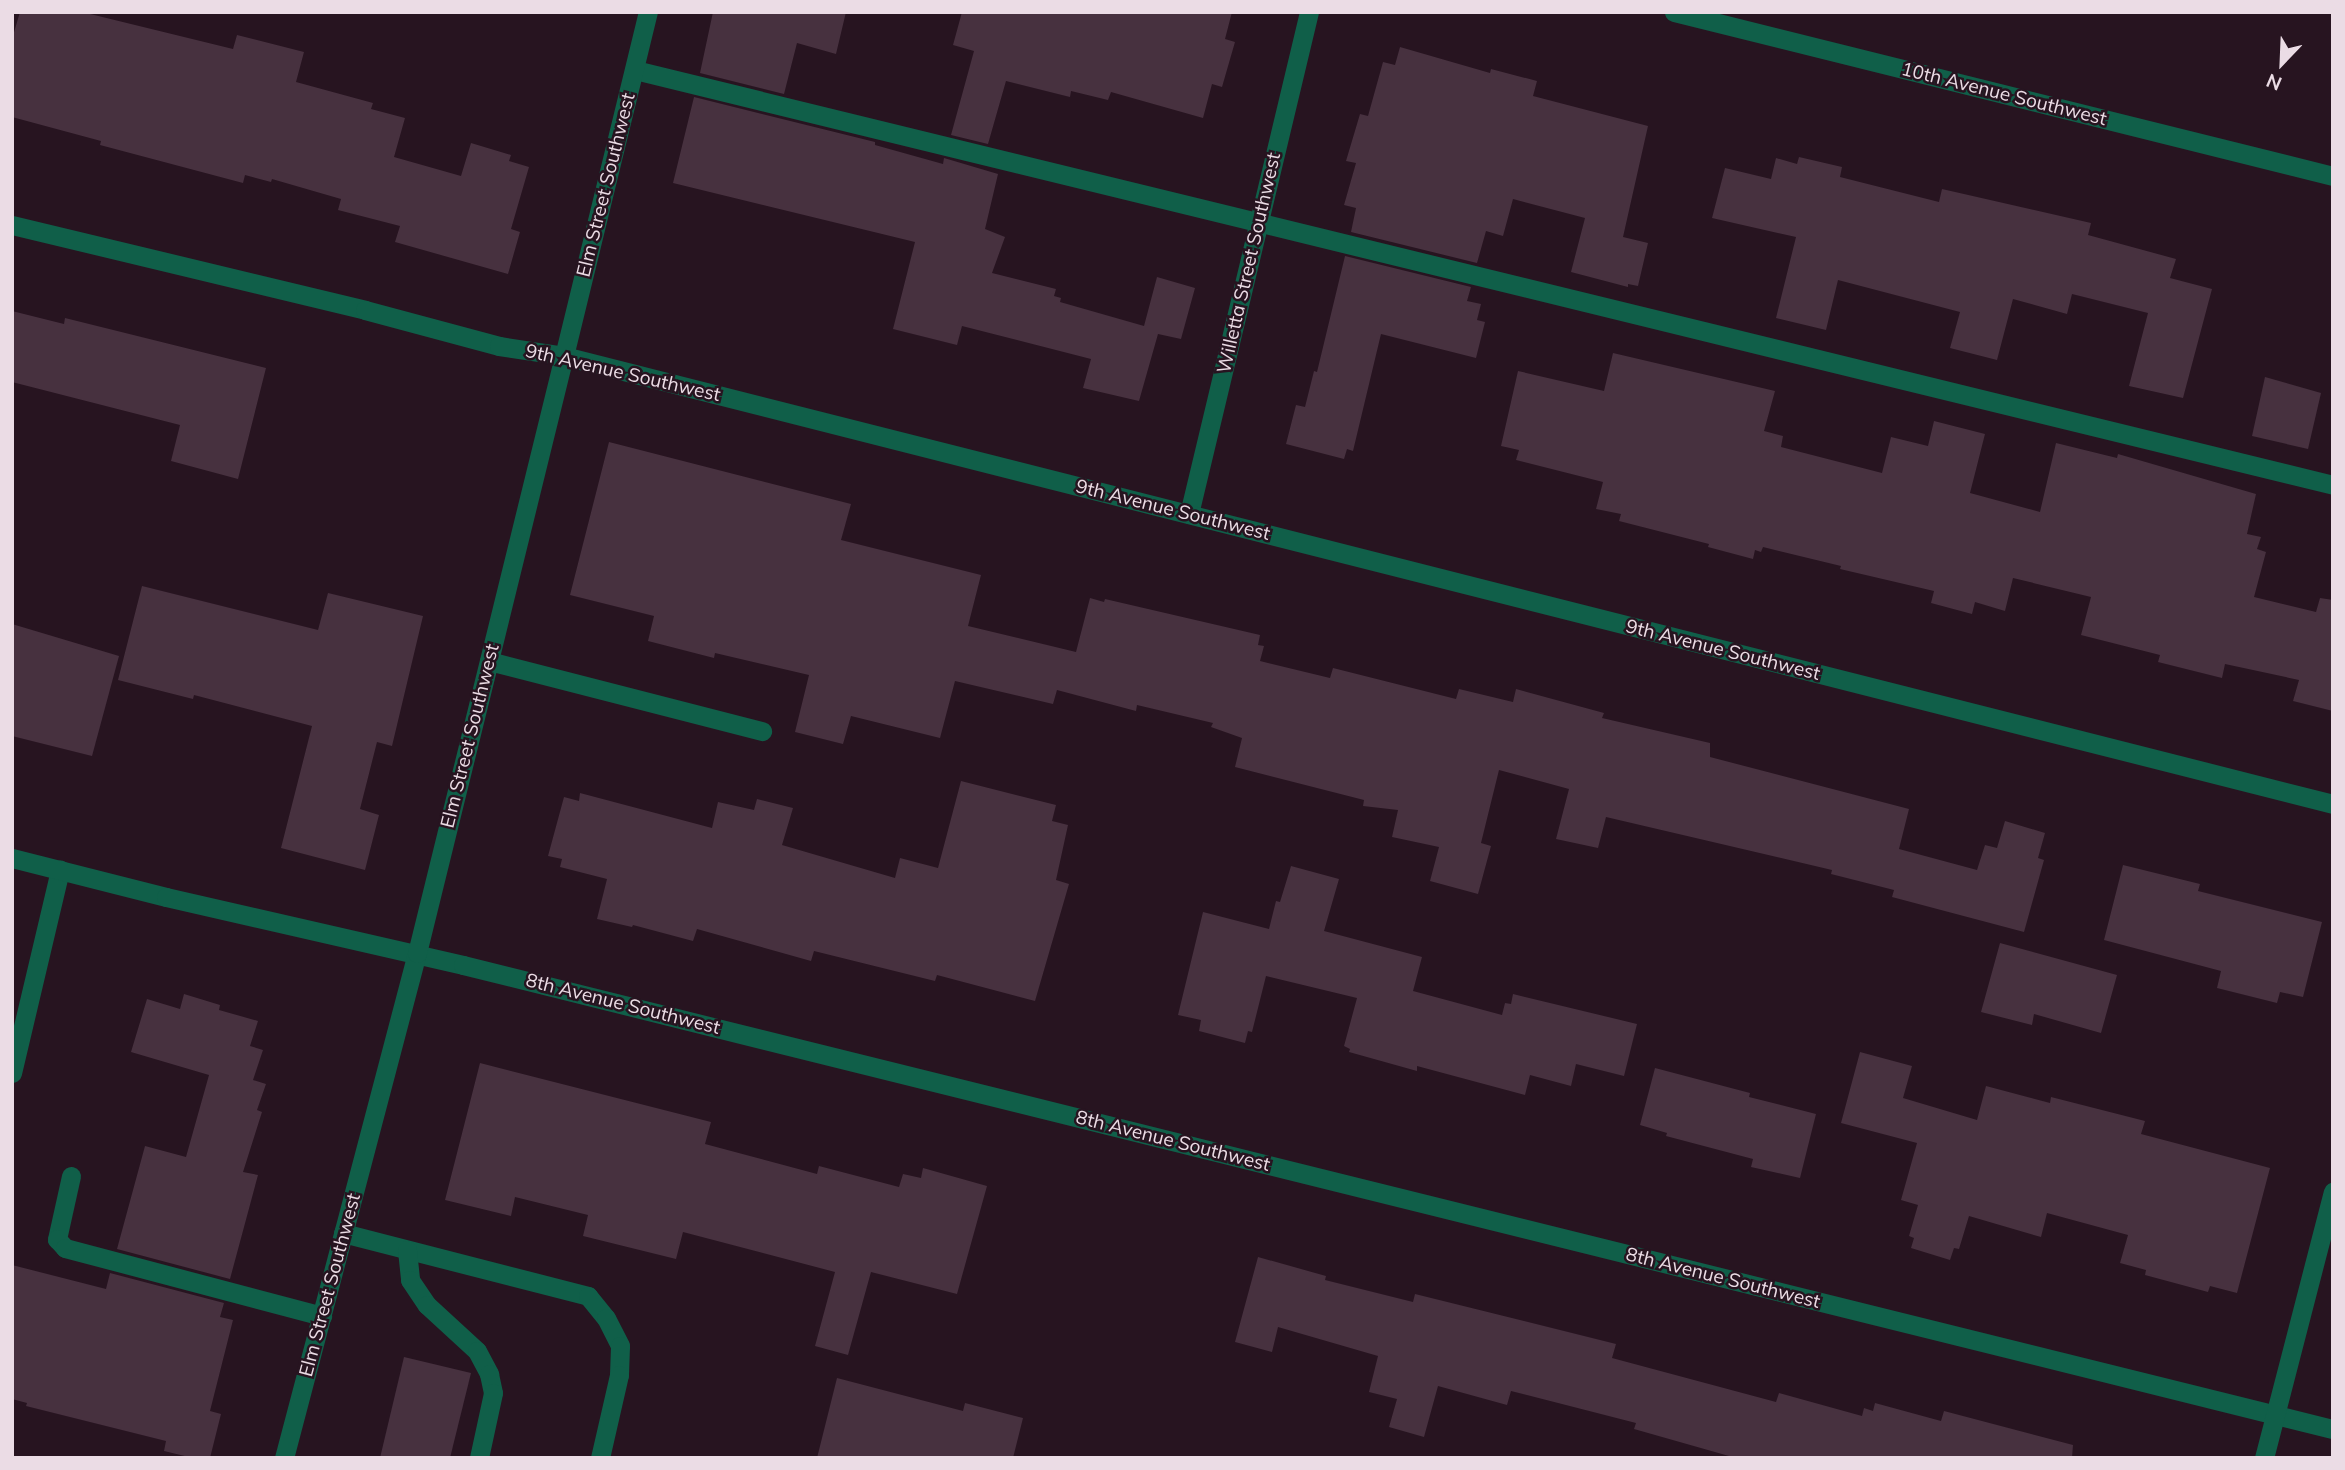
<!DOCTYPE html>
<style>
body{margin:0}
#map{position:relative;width:2345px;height:1470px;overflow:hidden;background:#271420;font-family:Mulish,sans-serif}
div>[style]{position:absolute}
.building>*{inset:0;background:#47313f}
.service>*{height:19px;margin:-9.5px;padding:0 9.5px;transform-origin:9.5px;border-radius:9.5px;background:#105f49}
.minor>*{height:19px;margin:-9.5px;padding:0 9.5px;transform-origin:9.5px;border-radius:9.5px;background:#105f49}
.tertiary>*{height:19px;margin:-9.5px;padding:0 9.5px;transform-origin:9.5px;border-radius:9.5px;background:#105f49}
span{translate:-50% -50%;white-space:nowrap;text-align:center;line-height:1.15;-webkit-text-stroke:5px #271420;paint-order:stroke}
.street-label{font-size:19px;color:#ebdce5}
.frame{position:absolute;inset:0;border:14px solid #ebdce5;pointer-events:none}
.north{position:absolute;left:2247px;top:28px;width:70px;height:70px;-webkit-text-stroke:5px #271420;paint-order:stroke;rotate:203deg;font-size:19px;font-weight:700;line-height:28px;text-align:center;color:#ebdce5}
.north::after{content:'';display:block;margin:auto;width:24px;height:32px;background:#ebdce5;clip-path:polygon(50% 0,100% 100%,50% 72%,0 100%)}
</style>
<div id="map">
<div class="building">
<div style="clip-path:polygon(20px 12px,82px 12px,233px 49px,237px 35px,304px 52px,296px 82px,373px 103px,371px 109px,405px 118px,394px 157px,461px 176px,471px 143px,511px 155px,509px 161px,529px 167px,511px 229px,520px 232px,508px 274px,395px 242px,400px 226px,338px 210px,341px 199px,272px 179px,271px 182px,245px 175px,243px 183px,100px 145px,101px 141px,12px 117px,12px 39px)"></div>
<div style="clip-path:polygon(713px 12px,846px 12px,836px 54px,797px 43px,784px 94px,700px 73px)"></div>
<div style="clip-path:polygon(962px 12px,1232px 12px,1225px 39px,1235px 42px,1222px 87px,1212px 84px,1203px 118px,1111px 92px,1108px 100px,1071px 91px,1070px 97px,1006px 81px,988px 144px,951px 135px,974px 51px,953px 45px)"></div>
<div style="clip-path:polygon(1400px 47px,1490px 73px,1491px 69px,1537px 81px,1533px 96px,1648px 126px,1623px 237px,1648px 243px,1638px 286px,1628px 284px,1628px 287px,1571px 272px,1585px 218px,1513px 199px,1503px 236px,1486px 231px,1477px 263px,1351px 232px,1356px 208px,1344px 205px,1356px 163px,1346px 161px,1360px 114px,1368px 116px,1383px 62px,1395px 65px)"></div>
<div style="clip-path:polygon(694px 97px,875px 142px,875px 145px,943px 164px,944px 158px,998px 174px,985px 229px,1005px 237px,992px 273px,1056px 289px,1054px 296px,1061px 298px,1060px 302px,1144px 326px,1157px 277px,1195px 288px,1181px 339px,1158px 334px,1139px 401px,1083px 388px,1091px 359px,962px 326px,957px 345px,893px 329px,915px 242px,673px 183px)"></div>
<div style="clip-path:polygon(1799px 157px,1842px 167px,1840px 177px,1939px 202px,1942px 189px,2091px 223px,2088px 235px,2176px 259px,2170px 278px,2212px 289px,2183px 398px,2129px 386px,2148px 313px,2072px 294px,2067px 314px,2013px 299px,1997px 360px,1950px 348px,1960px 312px,1838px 280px,1826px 330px,1776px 318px,1796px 237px,1712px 218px,1725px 168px,1771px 179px,1776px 158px,1797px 164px)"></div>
<div style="clip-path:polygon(1345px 256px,1471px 287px,1467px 301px,1481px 304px,1477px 320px,1485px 322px,1476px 358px,1381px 334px,1353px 451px,1347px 449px,1344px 459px,1286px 444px,1296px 405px,1305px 407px,1314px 371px,1317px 372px)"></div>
<div style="clip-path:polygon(12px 311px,64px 324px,65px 318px,266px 368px,238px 479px,171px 461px,180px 425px,12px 382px)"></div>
<div style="clip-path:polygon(1613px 353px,1775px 391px,1764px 431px,1783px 436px,1781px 447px,1882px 473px,1891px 437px,1928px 446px,1934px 421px,1985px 434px,1970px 493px,2040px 512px,2056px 443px,2117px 458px,2118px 454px,2256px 494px,2247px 534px,2261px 537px,2257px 549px,2266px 552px,2254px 597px,2316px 612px,2320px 598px,2333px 600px,2333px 711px,2293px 701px,2299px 680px,2225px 664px,2222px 678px,2158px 662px,2160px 655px,2081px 635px,2091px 597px,2013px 578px,2005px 611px,1975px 602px,1972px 614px,1931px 603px,1934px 591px,1840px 569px,1841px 566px,1763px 547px,1761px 552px,1755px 550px,1753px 559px,1708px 547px,1709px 544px,1619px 521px,1621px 514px,1596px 509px,1603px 482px,1516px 460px,1519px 450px,1501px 446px,1518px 371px,1604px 391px)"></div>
<div style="clip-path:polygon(2265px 377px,2321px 393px,2308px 449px,2252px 436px)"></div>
<div style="clip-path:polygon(609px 442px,851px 504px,841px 540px,981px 575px,968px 626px,1076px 652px,1090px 598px,1104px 602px,1105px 599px,1260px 635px,1258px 645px,1264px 646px,1260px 661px,1330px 678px,1333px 668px,1456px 699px,1459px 689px,1513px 702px,1516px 689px,1604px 713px,1602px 718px,1710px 743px,1710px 757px,1909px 809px,1899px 849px,1977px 870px,1985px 845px,1997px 848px,2005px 821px,2045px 833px,2038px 858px,2044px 860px,2024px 932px,1892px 897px,1894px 890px,1831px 874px,1832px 870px,1606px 817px,1598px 848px,1556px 839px,1569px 789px,1499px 770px,1481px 843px,1491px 846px,1478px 894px,1430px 881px,1439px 847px,1392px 837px,1398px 810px,1363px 806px,1364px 800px,1235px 767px,1242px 738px,1211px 727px,1213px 723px,1137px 705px,1136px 711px,1057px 690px,1053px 704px,955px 681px,940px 738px,851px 716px,843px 744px,795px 732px,809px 675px,715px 653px,714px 658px,648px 641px,654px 616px,570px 595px)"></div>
<div style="clip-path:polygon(142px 586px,318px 630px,328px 593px,423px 616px,392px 746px,377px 742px,360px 809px,379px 815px,365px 870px,281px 848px,312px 726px,194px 695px,193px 699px,118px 680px)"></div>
<div style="clip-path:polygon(12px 624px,119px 656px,92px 756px,12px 736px)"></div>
<div style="clip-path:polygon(961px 781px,1056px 805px,1052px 821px,1068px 825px,1056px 880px,1069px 884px,1035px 1001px,937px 975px,935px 981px,814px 951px,811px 961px,697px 929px,693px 941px,633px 925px,632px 927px,597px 919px,607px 879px,560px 867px,562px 859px,548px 856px,564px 797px,579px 801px,580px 793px,712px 828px,718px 802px,754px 810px,757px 799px,793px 808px,782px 845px,895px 878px,900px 858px,938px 868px)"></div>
<div style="clip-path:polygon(2123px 865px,2200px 884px,2198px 891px,2322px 922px,2303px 997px,2280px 992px,2277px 1003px,2217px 988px,2221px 971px,2104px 940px)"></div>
<div style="clip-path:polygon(1291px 866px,1339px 879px,1324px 931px,1422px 957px,1413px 991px,1502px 1015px,1505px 1003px,1511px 1004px,1513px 994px,1637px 1024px,1624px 1076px,1576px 1064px,1571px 1086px,1530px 1075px,1525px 1095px,1417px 1066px,1417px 1071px,1349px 1052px,1350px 1049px,1344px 1046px,1357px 998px,1266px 976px,1252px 1032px,1248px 1031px,1245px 1043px,1199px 1031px,1201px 1020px,1178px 1015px,1203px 912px,1269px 929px,1276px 901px,1280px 902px)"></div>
<div style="clip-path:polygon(2000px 943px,2117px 975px,2101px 1033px,2034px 1014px,2032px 1025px,1981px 1012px)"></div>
<div style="clip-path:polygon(184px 994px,220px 1005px,219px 1010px,258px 1021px,250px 1046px,263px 1050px,253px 1080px,266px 1084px,257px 1110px,262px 1112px,243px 1172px,258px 1175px,230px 1279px,117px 1249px,145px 1146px,186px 1157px,209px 1075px,131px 1052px,147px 999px,180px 1009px)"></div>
<div style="clip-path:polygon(1860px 1052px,1912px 1066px,1903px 1098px,1977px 1120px,1986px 1086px,2050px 1103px,2051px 1097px,2145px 1121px,2141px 1134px,2270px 1168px,2237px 1293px,2210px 1286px,2208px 1292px,2145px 1275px,2146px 1270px,2120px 1263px,2128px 1235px,2047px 1213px,2041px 1237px,1969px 1216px,1959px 1249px,1954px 1248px,1950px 1260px,1911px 1248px,1914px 1238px,1909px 1236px,1918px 1205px,1901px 1200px,1917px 1143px,1841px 1123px)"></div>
<div style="clip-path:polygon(480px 1063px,711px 1122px,705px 1144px,817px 1174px,819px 1166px,899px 1187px,903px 1174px,921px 1178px,923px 1168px,987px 1186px,957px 1294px,871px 1272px,848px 1355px,815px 1346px,835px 1272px,683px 1232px,676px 1259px,583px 1236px,588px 1215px,515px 1197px,511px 1216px,445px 1200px)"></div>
<div style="clip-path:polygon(1655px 1068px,1750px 1093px,1749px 1097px,1816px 1114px,1800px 1178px,1751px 1167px,1753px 1159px,1666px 1136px,1667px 1133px,1640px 1125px)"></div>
<div style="clip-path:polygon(1258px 1257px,1326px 1276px,1325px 1280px,1413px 1302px,1415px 1294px,1616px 1344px,1612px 1358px,1776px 1402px,1779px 1393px,1862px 1416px,1864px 1408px,1873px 1411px,1875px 1403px,1941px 1421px,1944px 1411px,2073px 1445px,2072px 1458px,1736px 1458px,1634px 1429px,1636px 1423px,1511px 1391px,1507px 1405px,1438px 1386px,1424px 1437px,1389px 1427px,1397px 1399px,1369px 1392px,1378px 1356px,1278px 1327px,1272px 1352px,1235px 1342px)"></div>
<div style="clip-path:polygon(12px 1265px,106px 1289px,110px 1273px,224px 1303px,220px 1317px,233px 1320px,210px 1411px,221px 1414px,210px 1458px,193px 1458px,164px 1451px,166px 1441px,26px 1406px,27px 1403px,12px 1399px)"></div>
<div style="clip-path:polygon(404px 1357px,471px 1373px,450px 1458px,380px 1458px)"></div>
<div style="clip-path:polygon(837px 1378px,963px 1411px,965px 1403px,1023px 1418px,1013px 1458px,817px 1458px)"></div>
</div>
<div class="service">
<div style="left:635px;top:70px;width:1748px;rotate:13.73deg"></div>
<div style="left:489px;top:661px;width:282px;rotate:14.4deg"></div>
<div style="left:12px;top:1073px;width:209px;rotate:-76.7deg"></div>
<div style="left:71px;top:1176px;width:65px;rotate:102.5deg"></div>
<div style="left:57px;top:1239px;width:12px;rotate:48deg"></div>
<div style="left:65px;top:1248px;width:266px;rotate:14.8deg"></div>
<div style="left:343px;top:1233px;width:253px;rotate:14.4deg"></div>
<div style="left:588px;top:1296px;width:28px;rotate:51deg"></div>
<div style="left:606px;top:1318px;width:31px;rotate:63deg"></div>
<div style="left:620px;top:1346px;width:29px;rotate:92deg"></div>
<div style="left:619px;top:1375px;width:85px;rotate:102.9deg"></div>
<div style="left:407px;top:1250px;width:30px;rotate:84deg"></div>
<div style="left:410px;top:1280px;width:30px;rotate:56deg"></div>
<div style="left:427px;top:1305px;width:68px;rotate:42.6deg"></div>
<div style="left:477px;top:1351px;width:26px;rotate:62deg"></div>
<div style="left:489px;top:1374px;width:19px;rotate:78deg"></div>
<div style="left:493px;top:1393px;width:66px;rotate:102.2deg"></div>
</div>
<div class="minor">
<div style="left:1674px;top:12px;width:679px;rotate:13.97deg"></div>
<div style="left:1189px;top:514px;width:516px;rotate:-76.56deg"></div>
<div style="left:12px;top:858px;width:159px;rotate:14.2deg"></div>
<div style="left:166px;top:897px;width:305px;rotate:12.9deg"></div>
<div style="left:463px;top:965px;width:1927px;rotate:13.94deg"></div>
<div style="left:284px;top:1458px;width:522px;rotate:-75.25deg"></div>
<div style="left:417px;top:953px;width:615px;rotate:-76.17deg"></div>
<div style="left:564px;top:356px;width:1825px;rotate:14.21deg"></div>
<div style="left:2264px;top:1458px;width:275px;rotate:-75.5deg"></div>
</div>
<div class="tertiary">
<div style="left:12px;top:225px;width:363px;rotate:13.5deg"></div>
<div style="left:365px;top:310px;width:139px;rotate:15deg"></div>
<div style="left:499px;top:346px;width:66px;rotate:8.7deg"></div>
<div style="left:564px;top:356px;width:354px;rotate:-76.3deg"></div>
</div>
<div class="street-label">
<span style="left:2004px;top:94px;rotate:14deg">10th Avenue Southwest</span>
<span style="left:606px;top:185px;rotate:-76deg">Elm Street Southwest</span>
<span style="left:1249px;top:263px;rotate:-77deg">Willetta Street Southwest</span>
<span style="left:623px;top:373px;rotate:13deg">9th Avenue Southwest</span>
<span style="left:1173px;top:510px;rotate:14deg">9th Avenue Southwest</span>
<span style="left:1723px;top:650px;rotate:14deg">9th Avenue Southwest</span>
<span style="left:470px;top:736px;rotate:-76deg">Elm Street Southwest</span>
<span style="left:623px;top:1004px;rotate:14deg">8th Avenue Southwest</span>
<span style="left:1173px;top:1141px;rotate:14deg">8th Avenue Southwest</span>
<span style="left:1723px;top:1278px;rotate:14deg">8th Avenue Southwest</span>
<span style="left:330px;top:1285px;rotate:-75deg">Elm Street Southwest</span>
</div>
<div class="frame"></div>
<div class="north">N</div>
</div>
